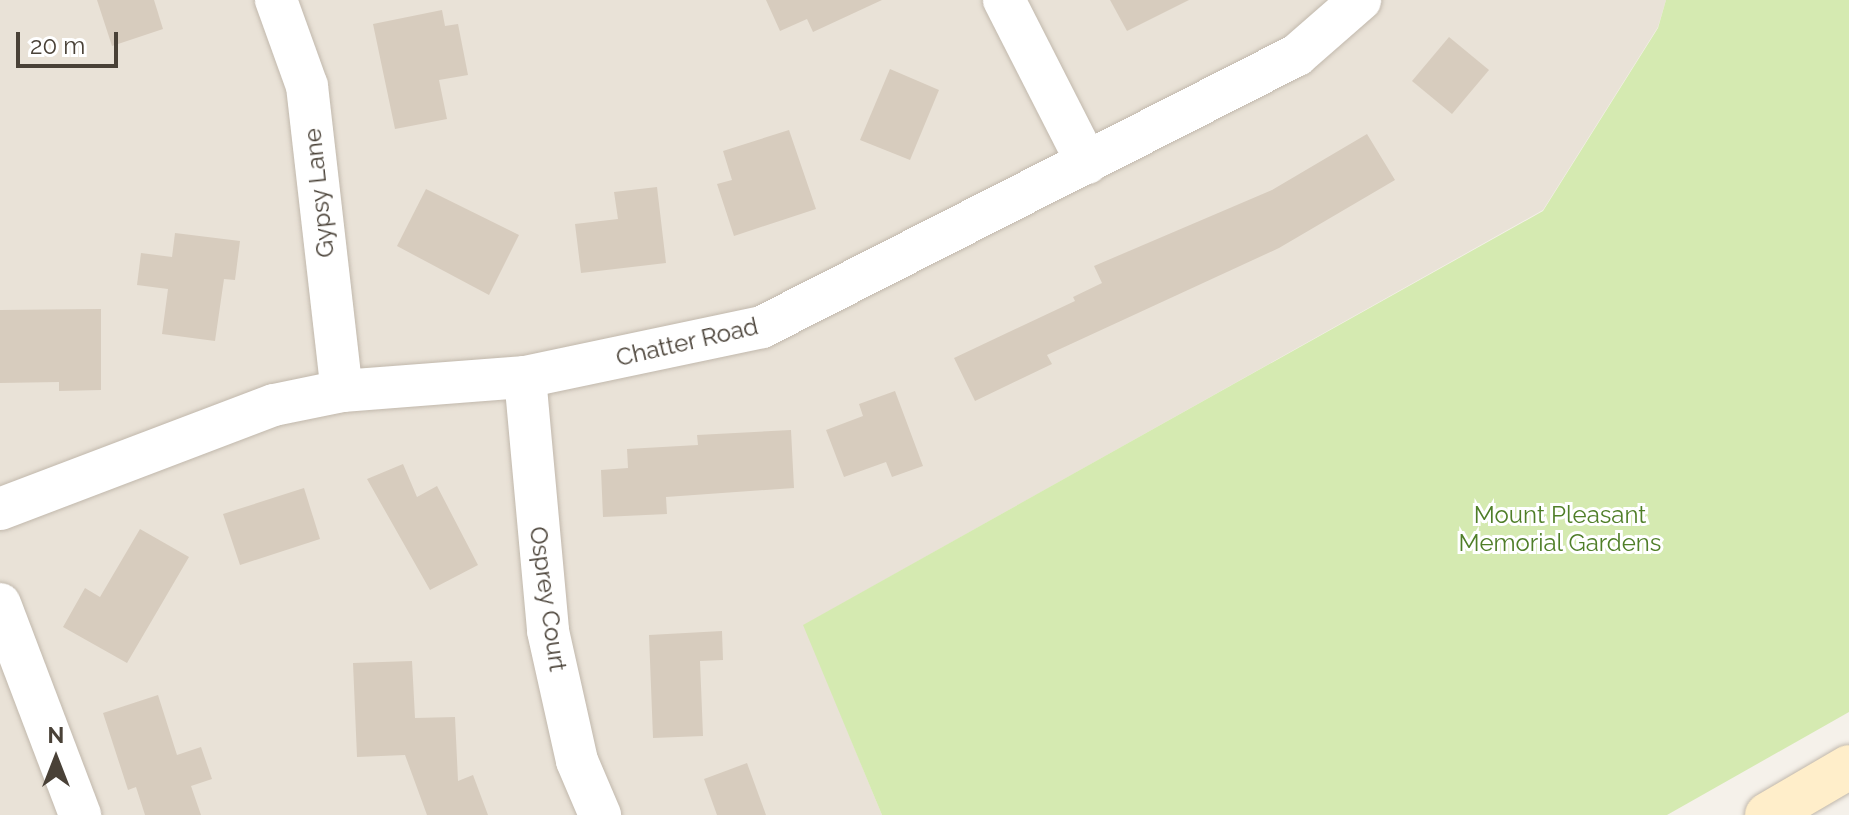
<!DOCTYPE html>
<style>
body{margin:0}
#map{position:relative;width:1849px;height:815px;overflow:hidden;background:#f5f1ea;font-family:Raleway,sans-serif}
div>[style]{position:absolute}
.residential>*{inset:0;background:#e9e2d7}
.green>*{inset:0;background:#d5eab1}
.building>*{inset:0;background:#d7ccbe}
.roads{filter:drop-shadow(0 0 2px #c1b8ac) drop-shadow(0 0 2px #c1b8ac)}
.minor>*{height:42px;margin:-21px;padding:0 21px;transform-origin:21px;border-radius:21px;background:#fff}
.secondary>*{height:44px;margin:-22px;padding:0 22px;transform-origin:22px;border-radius:22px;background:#ffeeca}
span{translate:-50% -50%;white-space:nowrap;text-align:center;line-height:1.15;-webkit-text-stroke:6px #fff;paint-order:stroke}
.street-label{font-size:24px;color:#494137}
.park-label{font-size:24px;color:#4f7e28}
.north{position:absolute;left:16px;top:719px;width:80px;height:80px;-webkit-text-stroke:6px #fff;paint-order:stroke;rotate:0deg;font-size:22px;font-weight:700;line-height:32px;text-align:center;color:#494137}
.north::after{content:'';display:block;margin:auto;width:28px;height:36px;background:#494137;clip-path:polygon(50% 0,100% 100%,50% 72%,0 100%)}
.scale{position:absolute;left:16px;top:32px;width:102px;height:36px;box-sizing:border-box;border:4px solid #494137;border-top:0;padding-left:10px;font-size:24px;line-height:28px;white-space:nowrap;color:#494137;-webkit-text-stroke:6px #fff;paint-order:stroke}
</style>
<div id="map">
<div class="residential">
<div style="clip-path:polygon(0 0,1666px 0,1658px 27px,1543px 210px,804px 625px,882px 815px,0 815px)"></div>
</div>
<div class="green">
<div style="clip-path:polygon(1666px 0,1849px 0,1849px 712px,1667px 815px,882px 815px,803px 625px,1543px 211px,1658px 28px)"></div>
</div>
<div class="building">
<div style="clip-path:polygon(97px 0,154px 0,163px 29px,112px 46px)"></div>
<div style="clip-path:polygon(766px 0,882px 0,813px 32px,807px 19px,780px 31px)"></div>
<div style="clip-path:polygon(1110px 0,1189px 0,1127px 31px)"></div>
<div style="clip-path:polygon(442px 10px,445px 26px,458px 24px,468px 75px,439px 80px,447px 119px,395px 129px,373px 24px)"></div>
<div style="clip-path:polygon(1449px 37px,1489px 70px,1452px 114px,1412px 81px)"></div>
<div style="clip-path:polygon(890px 69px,939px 90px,910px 160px,860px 140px)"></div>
<div style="clip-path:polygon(789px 130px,816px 209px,734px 236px,717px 184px,732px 180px,723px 151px)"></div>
<div style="clip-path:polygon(1367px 134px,1395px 180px,1279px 248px,1047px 355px,1052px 364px,975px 401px,954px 358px,1075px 301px,1073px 297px,1102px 283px,1094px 266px,1272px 190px)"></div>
<div style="clip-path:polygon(657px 187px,666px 263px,581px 273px,575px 224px,618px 219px,614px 192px)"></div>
<div style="clip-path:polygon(426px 189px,519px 235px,489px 295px,397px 246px)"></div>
<div style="clip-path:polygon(175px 233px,240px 241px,235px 280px,224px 279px,215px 341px,162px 334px,168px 289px,137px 285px,141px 253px,172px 257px)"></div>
<div style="clip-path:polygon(101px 309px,101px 390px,59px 391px,59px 382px,0 383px,0 310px)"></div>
<div style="clip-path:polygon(895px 391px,923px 466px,892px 477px,886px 462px,844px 477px,826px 430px,863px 416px,859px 404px)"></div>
<div style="clip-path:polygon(791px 430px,794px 488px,666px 497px,667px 514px,603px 517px,601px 470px,628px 468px,627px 449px,698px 445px,697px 435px)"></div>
<div style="clip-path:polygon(403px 464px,417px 497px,437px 486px,478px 565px,430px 590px,367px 479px)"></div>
<div style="clip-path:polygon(304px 488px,320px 539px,240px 565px,223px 514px)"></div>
<div style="clip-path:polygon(140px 529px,189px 557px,127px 663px,63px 627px,85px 588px,100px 597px)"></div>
<div style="clip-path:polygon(722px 631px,723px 660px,700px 661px,703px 736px,653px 738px,649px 635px)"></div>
<div style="clip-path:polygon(412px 661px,415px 718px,455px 717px,458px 781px,473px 775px,488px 815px,427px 815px,405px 755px,357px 757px,353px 663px)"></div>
<div style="clip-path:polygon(158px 695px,177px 755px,201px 747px,212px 779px,191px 786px,201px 815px,145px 815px,136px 787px,128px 790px,103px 713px)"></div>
<div style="clip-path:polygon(747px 763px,766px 815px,717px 815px,704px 779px)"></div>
</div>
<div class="roads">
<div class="minor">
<div style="left:276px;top:0;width:91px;rotate:70.2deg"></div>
<div style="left:307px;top:86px;width:307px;rotate:83.5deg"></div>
<div style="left:1004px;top:0;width:183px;rotate:63deg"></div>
<div style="left:525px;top:377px;width:255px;rotate:84.8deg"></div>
<div style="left:548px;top:631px;width:133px;rotate:77.4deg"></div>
<div style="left:577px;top:761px;width:59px;rotate:66.9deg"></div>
<div style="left:0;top:509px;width:293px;rotate:-20.8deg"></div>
<div style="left:274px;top:405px;width:69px;rotate:-11.6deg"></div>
<div style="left:342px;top:391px;width:184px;rotate:-4.4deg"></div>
<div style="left:525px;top:377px;width:242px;rotate:-11.9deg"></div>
<div style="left:762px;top:327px;width:600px;rotate:-26.95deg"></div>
<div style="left:1297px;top:55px;width:84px;rotate:-41.1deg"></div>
<div style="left:0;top:604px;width:226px;rotate:69.2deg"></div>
</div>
<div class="secondary">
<div style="left:1767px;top:815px;width:95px;rotate:-30.3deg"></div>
</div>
</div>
<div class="street-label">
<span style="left:319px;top:193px;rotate:-96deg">Gypsy Lane</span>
<span style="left:687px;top:342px;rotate:-13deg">Chatter Road</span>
<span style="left:548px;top:599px;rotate:82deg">Osprey Court</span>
</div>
<div class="park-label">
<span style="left:1560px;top:529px">Mount Pleasant<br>Memorial Gardens</span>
</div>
<div class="north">N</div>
<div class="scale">20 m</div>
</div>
